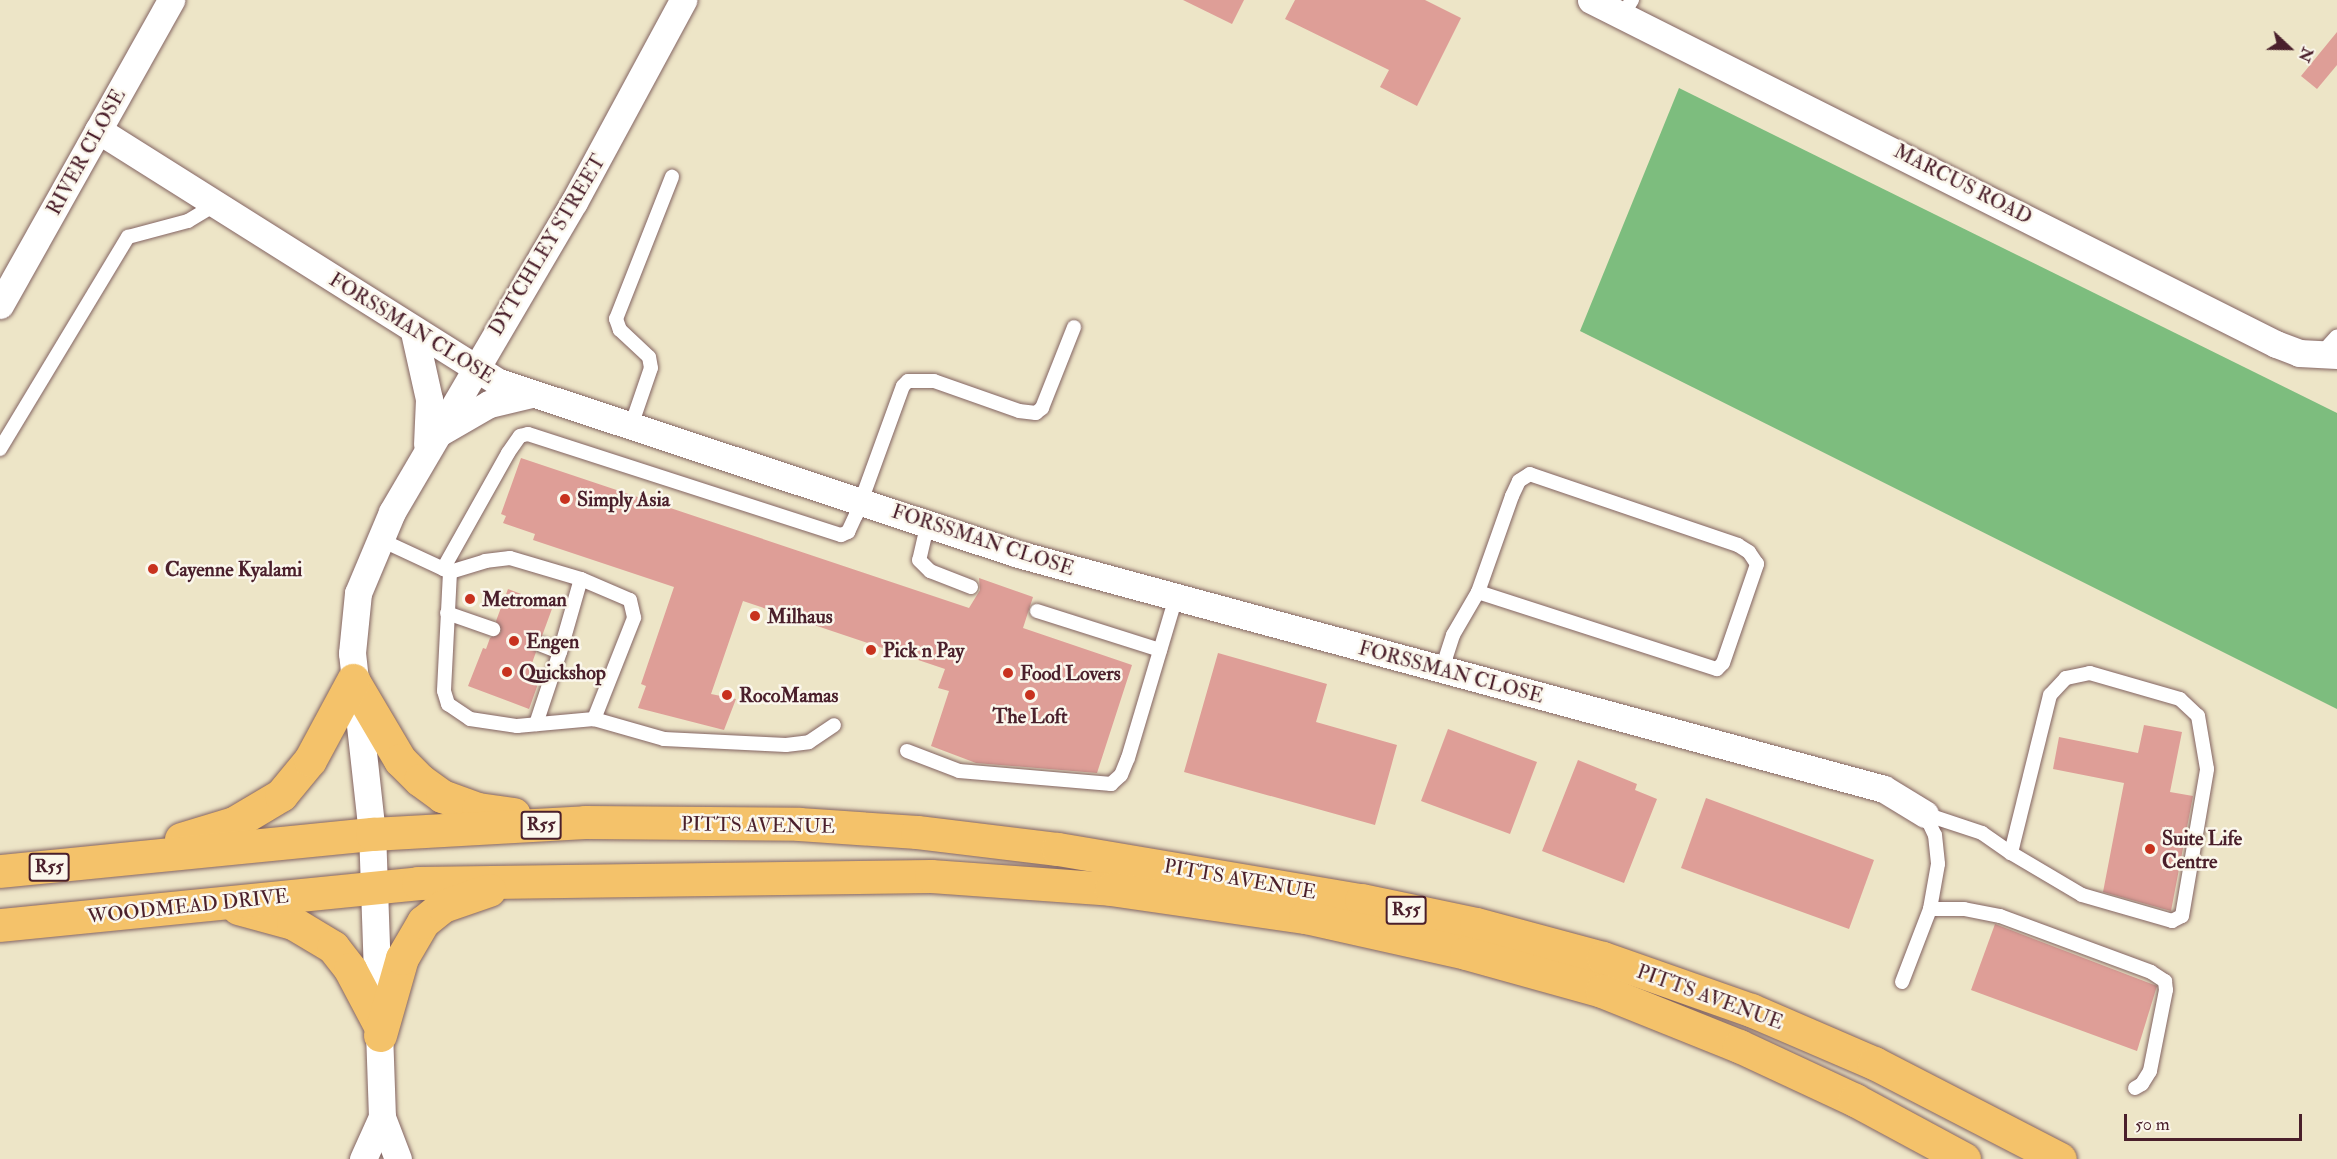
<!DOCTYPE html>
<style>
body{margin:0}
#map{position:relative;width:2337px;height:1159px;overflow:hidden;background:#ede5c7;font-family:"IM FELL Double Pica",serif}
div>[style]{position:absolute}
.forest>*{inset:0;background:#7dbd7e}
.building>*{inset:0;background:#de9e97}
.roads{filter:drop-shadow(0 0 2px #836462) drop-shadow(0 0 2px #836462)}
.service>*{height:14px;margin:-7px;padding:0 7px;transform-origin:7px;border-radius:7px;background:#fff}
.minor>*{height:27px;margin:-13.5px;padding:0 13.5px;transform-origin:13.5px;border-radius:13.5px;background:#fff}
.primary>*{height:33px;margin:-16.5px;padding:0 16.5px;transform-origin:16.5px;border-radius:16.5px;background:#f4c26a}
.dots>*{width:16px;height:16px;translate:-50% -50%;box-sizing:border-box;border:3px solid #fbf7ec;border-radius:50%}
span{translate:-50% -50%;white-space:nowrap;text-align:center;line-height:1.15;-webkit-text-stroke:5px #fbf7ec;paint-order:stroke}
.shield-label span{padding:2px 4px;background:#fbf7ec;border:2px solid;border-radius:4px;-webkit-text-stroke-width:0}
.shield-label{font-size:18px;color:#4a1f2b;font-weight:700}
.street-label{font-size:20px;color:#4a1f2b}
.poi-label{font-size:20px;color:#4a1f2b;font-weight:700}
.left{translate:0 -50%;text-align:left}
.north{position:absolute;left:2259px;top:18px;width:60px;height:60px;-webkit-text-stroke:4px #fbf7ec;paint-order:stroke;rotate:112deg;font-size:16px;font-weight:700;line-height:24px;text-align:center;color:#4a1f2b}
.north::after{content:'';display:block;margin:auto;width:21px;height:27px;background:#4a1f2b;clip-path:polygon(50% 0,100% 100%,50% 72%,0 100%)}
.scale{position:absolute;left:2124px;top:1114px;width:178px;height:27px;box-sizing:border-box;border:3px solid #4a1f2b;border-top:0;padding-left:8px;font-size:18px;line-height:21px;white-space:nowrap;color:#4a1f2b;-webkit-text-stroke:4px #fbf7ec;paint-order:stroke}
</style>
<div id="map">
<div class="forest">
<div style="clip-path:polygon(1679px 88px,2337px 413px,2337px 709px,1580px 331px)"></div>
</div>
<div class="building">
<div style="clip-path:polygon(1183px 0,1244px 0,1232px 24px)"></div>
<div style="clip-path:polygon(1295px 0,1425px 0,1461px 18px,1417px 106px,1380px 87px,1389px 70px,1285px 19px)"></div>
<div style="clip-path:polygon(2337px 32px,2337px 65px,2317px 89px,2301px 76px)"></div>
<div style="clip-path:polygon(521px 458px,969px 608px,980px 590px,979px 578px,1033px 597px,1023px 628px,1132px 665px,1097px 773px,976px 763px,931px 746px,949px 691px,938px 688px,945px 669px,743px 601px,711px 694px,736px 699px,724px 730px,638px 708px,646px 686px,641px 684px,674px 587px,533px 540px,535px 534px,503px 523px,506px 516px,501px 514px)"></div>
<div style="clip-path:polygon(508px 589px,553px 606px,542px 636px,530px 641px,536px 652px,531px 666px,543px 670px,529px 709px,468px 686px,483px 648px,486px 649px,490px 638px,501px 632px,496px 621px)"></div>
<div style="clip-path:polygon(1218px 653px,1327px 684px,1316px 722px,1397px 745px,1375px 825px,1184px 772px)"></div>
<div style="clip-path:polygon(2144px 725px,2182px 732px,2170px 792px,2193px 796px,2171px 911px,2103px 892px,2124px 783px,2053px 769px,2059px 737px,2138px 753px)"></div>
<div style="clip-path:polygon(1448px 729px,1537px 762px,1510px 834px,1421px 801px)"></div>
<div style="clip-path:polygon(1578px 760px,1637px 784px,1635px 790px,1657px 799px,1624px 883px,1542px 851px)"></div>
<div style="clip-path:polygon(1706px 798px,1874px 860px,1849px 929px,1681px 868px)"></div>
<div style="clip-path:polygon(1995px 924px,2157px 986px,2137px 1051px,1971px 990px)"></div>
</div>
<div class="roads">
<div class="service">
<div style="left:1622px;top:16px;width:19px;rotate:-58deg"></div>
<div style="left:2320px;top:355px;width:25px;rotate:-48deg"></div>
<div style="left:631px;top:426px;width:61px;rotate:-71deg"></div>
<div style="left:651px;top:368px;width:11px;rotate:-100deg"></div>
<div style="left:649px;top:357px;width:40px;rotate:-137deg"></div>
<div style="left:620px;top:330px;width:12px;rotate:-110deg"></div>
<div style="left:616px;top:319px;width:153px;rotate:-68.5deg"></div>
<div style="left:0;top:449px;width:248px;rotate:-58.9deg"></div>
<div style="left:128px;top:237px;width:62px;rotate:-14.9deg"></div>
<div style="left:188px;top:221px;width:31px;rotate:-31deg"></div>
<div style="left:928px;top:522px;width:39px;rotate:103deg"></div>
<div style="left:919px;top:560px;width:16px;rotate:45deg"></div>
<div style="left:930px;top:571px;width:44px;rotate:21.3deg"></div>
<div style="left:379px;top:539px;width:78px;rotate:24.9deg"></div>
<div style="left:450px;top:572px;width:37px;rotate:-17deg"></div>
<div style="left:485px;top:561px;width:25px;rotate:-7deg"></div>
<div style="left:510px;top:558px;width:74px;rotate:16.5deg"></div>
<div style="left:581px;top:579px;width:53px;rotate:23.2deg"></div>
<div style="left:630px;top:600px;width:18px;rotate:77deg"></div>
<div style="left:634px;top:618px;width:109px;rotate:111.6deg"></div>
<div style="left:443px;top:569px;width:133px;rotate:-60.7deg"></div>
<div style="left:508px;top:453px;width:21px;rotate:-55deg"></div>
<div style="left:520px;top:436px;width:8px;rotate:-14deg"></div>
<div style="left:528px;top:434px;width:329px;rotate:17.9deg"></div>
<div style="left:841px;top:535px;width:8px;rotate:-23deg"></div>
<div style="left:848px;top:532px;width:19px;rotate:-65deg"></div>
<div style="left:856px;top:515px;width:137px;rotate:-70deg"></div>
<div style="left:903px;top:386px;width:7px;rotate:-45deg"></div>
<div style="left:908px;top:381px;width:26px"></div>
<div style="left:934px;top:381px;width:90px;rotate:19.4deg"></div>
<div style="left:1019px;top:411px;width:17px;rotate:7deg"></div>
<div style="left:1036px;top:413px;width:8px;rotate:-40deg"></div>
<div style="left:1042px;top:408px;width:87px;rotate:-68.4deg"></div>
<div style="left:450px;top:572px;width:119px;rotate:92.9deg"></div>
<div style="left:444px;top:691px;width:14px;rotate:73deg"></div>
<div style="left:448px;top:704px;width:27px;rotate:34deg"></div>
<div style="left:470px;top:719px;width:48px;rotate:8.5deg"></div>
<div style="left:517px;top:726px;width:77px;rotate:-5.2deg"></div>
<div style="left:594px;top:719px;width:73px;rotate:15.9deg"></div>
<div style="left:664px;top:739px;width:122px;rotate:2.8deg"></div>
<div style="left:786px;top:745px;width:23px;rotate:-7deg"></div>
<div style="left:809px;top:742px;width:30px;rotate:-34deg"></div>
<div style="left:1037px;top:611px;width:129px;rotate:17.6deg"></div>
<div style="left:447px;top:613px;width:49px;rotate:19.2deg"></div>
<div style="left:539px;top:644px;width:22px;rotate:21deg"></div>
<div style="left:560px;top:652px;width:76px;rotate:-74deg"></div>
<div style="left:1442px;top:669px;width:36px;rotate:-72deg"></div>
<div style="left:1453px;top:635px;width:50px;rotate:-59.8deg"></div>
<div style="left:1478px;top:592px;width:251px;rotate:17.9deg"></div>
<div style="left:1717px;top:669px;width:8px;rotate:-45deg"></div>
<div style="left:1723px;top:663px;width:105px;rotate:-71deg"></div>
<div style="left:1757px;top:564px;width:14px;rotate:-124deg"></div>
<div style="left:1749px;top:552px;width:13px;rotate:-148deg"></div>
<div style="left:1738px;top:545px;width:220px;rotate:-161.2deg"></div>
<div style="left:1530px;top:474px;width:13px;rotate:148deg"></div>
<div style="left:1519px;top:481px;width:17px;rotate:115deg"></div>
<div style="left:1512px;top:496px;width:102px;rotate:109.5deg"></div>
<div style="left:536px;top:724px;width:76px;rotate:-71.6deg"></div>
<div style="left:907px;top:751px;width:56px;rotate:21deg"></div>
<div style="left:959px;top:771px;width:153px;rotate:4.9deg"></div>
<div style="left:1111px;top:784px;width:13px;rotate:-42deg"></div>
<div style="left:1121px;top:775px;width:18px;rotate:-68deg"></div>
<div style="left:1128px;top:758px;width:168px;rotate:-73.4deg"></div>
<div style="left:1925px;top:814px;width:60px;rotate:18.4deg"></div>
<div style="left:1982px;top:833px;width:35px;rotate:35deg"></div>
<div style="left:2011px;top:853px;width:82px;rotate:30.6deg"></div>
<div style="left:2082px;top:895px;width:94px;rotate:16.1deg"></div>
<div style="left:2172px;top:921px;width:11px;rotate:-27deg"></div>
<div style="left:2182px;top:916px;width:149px;rotate:-80.3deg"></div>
<div style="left:2207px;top:769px;width:54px;rotate:-99.6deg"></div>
<div style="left:2198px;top:716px;width:25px;rotate:-137deg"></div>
<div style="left:2180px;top:699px;width:94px;rotate:-163.9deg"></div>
<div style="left:2090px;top:673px;width:25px;rotate:168deg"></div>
<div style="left:2066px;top:678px;width:23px;rotate:133deg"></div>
<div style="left:2050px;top:695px;width:163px;rotate:103.9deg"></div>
<div style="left:1925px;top:814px;width:23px;rotate:65deg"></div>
<div style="left:1935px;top:835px;width:29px;rotate:84deg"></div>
<div style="left:1938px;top:864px;width:46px;rotate:100.1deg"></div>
<div style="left:1902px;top:982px;width:78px;rotate:-69deg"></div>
<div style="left:1930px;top:909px;width:34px"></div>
<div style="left:1964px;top:909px;width:37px;rotate:11deg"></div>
<div style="left:2000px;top:916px;width:161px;rotate:20.3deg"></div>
<div style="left:2151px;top:972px;width:17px;rotate:33deg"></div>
<div style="left:2165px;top:981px;width:9px;rotate:84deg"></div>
<div style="left:2166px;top:990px;width:83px;rotate:101.2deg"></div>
<div style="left:2150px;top:1071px;width:15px;rotate:122deg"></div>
<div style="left:2142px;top:1084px;width:8px;rotate:150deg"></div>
</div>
<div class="minor">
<div style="left:1591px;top:0;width:767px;rotate:26.67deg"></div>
<div style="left:2276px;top:344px;width:25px;rotate:21deg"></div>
<div style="left:2299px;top:353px;width:38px;rotate:3deg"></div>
<div style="left:98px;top:130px;width:471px;rotate:32.2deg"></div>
<div style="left:496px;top:381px;width:550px;rotate:18.34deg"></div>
<div style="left:1018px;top:554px;width:897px;rotate:15.18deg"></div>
<div style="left:1884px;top:789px;width:48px;rotate:31.4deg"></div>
<div style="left:0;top:305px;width:350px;rotate:-60.7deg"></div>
<div style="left:414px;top:332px;width:69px;rotate:77.4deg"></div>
<div style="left:429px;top:399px;width:45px;rotate:92.5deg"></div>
<div style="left:437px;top:434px;width:60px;rotate:-30deg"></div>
<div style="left:489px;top:404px;width:43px;rotate:-13.4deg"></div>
<div style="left:363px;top:1159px;width:46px;rotate:-65.7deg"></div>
<div style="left:398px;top:1159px;width:45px;rotate:-110.9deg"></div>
<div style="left:382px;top:1117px;width:283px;rotate:-92deg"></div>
<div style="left:372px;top:834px;width:182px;rotate:-96.3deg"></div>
<div style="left:352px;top:653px;width:60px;rotate:-84.3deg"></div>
<div style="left:358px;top:593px;width:88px;rotate:-67.2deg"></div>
<div style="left:392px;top:512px;width:359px;rotate:-59.6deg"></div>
<div style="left:574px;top:202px;width:230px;rotate:-61.6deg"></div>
</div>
<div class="primary">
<div style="left:354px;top:682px;width:91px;rotate:59.5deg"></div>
<div style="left:400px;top:760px;width:28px;rotate:45deg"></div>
<div style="left:420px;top:780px;width:27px;rotate:36deg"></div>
<div style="left:442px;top:796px;width:38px;rotate:20deg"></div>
<div style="left:478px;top:809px;width:36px;rotate:8deg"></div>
<div style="left:181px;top:839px;width:55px;rotate:-16.8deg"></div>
<div style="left:234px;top:823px;width:55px;rotate:-30.8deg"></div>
<div style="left:281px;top:795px;width:45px;rotate:-50.4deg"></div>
<div style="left:310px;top:760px;width:91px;rotate:-61.7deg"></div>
<div style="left:0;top:871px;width:374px;rotate:-5.7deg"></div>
<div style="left:372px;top:834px;width:213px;rotate:-3.2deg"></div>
<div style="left:585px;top:822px;width:214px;rotate:0.5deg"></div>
<div style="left:799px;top:824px;width:118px;rotate:3.9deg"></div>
<div style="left:917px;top:832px;width:142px;rotate:6.9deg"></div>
<div style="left:1058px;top:849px;width:307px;rotate:9.6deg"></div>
<div style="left:1361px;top:900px;width:117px;rotate:11.8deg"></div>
<div style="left:1476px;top:924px;width:131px;rotate:15deg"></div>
<div style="left:1603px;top:958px;width:157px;rotate:19.4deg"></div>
<div style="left:1751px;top:1010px;width:134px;rotate:23.3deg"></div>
<div style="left:1874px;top:1063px;width:209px;rotate:27.3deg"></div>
<div style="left:238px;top:908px;width:57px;rotate:15.3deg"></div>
<div style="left:293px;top:923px;width:47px;rotate:31deg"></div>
<div style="left:333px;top:947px;width:28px;rotate:52deg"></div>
<div style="left:350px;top:969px;width:64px;rotate:62.2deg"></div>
<div style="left:0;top:925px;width:420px;rotate:-5.7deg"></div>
<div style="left:418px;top:883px;width:513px;rotate:-0.78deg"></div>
<div style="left:931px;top:876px;width:180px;rotate:4.1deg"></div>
<div style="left:1111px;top:889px;width:196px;rotate:8.2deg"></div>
<div style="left:1305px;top:917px;width:165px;rotate:12.6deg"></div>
<div style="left:1466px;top:953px;width:141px;rotate:15.6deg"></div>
<div style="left:1602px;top:991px;width:148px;rotate:21.9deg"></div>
<div style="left:1739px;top:1046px;width:128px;rotate:25deg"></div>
<div style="left:1855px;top:1100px;width:124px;rotate:28.4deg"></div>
<div style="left:380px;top:1035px;width:80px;rotate:-74.1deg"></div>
<div style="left:402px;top:958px;width:42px;rotate:-59.7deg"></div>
<div style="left:423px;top:922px;width:26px;rotate:-39deg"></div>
<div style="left:443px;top:906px;width:49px;rotate:-19.2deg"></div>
</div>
</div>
<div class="dots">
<div style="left:565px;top:499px;background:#c8321e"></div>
<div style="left:153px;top:569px;background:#c8321e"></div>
<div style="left:470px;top:599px;background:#c8321e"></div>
<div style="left:755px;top:616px;background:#c8321e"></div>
<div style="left:514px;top:641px;background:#c8321e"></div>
<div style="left:871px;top:650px;background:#c8321e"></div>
<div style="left:507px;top:672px;background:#c8321e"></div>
<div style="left:1008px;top:673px;background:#c8321e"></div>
<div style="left:727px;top:695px;background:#c8321e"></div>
<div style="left:1030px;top:695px;background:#c8321e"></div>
<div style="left:2150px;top:849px;background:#c8321e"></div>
</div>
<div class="shield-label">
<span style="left:541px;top:825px">R55</span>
<span style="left:49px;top:867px">R55</span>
<span style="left:1406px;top:910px">R55</span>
</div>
<div class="street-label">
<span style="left:86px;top:152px;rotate:-61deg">RIVER CLOSE</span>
<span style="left:1963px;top:184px;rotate:27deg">MARCUS ROAD</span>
<span style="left:547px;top:245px;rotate:-59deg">DYTCHLEY STREET</span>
<span style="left:412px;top:328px;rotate:32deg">FORSSMAN CLOSE</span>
<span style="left:983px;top:540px;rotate:18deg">FORSSMAN CLOSE</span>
<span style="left:1451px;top:672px;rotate:15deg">FORSSMAN CLOSE</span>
<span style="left:758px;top:825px;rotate:1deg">PITTS AVENUE</span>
<span style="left:1240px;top:879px;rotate:10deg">PITTS AVENUE</span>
<span style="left:188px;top:906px;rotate:-6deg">WOODMEAD DRIVE</span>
<span style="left:1710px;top:997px;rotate:20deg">PITTS AVENUE</span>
</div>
<div class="poi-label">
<span class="left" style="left:577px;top:499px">Simply Asia</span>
<span class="left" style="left:165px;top:569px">Cayenne Kyalami</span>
<span class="left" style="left:482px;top:599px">Metroman</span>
<span class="left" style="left:767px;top:616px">Milhaus</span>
<span class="left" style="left:526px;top:641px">Engen</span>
<span class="left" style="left:883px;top:650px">Pick n Pay</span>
<span class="left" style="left:519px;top:672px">Quickshop</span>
<span class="left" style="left:1020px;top:673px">Food Lovers</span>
<span class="left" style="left:739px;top:695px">RocoMamas</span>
<span style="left:1030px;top:716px">The Loft</span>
<span class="left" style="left:2162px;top:850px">Suite Life<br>Centre</span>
</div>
<div class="north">N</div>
<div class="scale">50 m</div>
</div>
